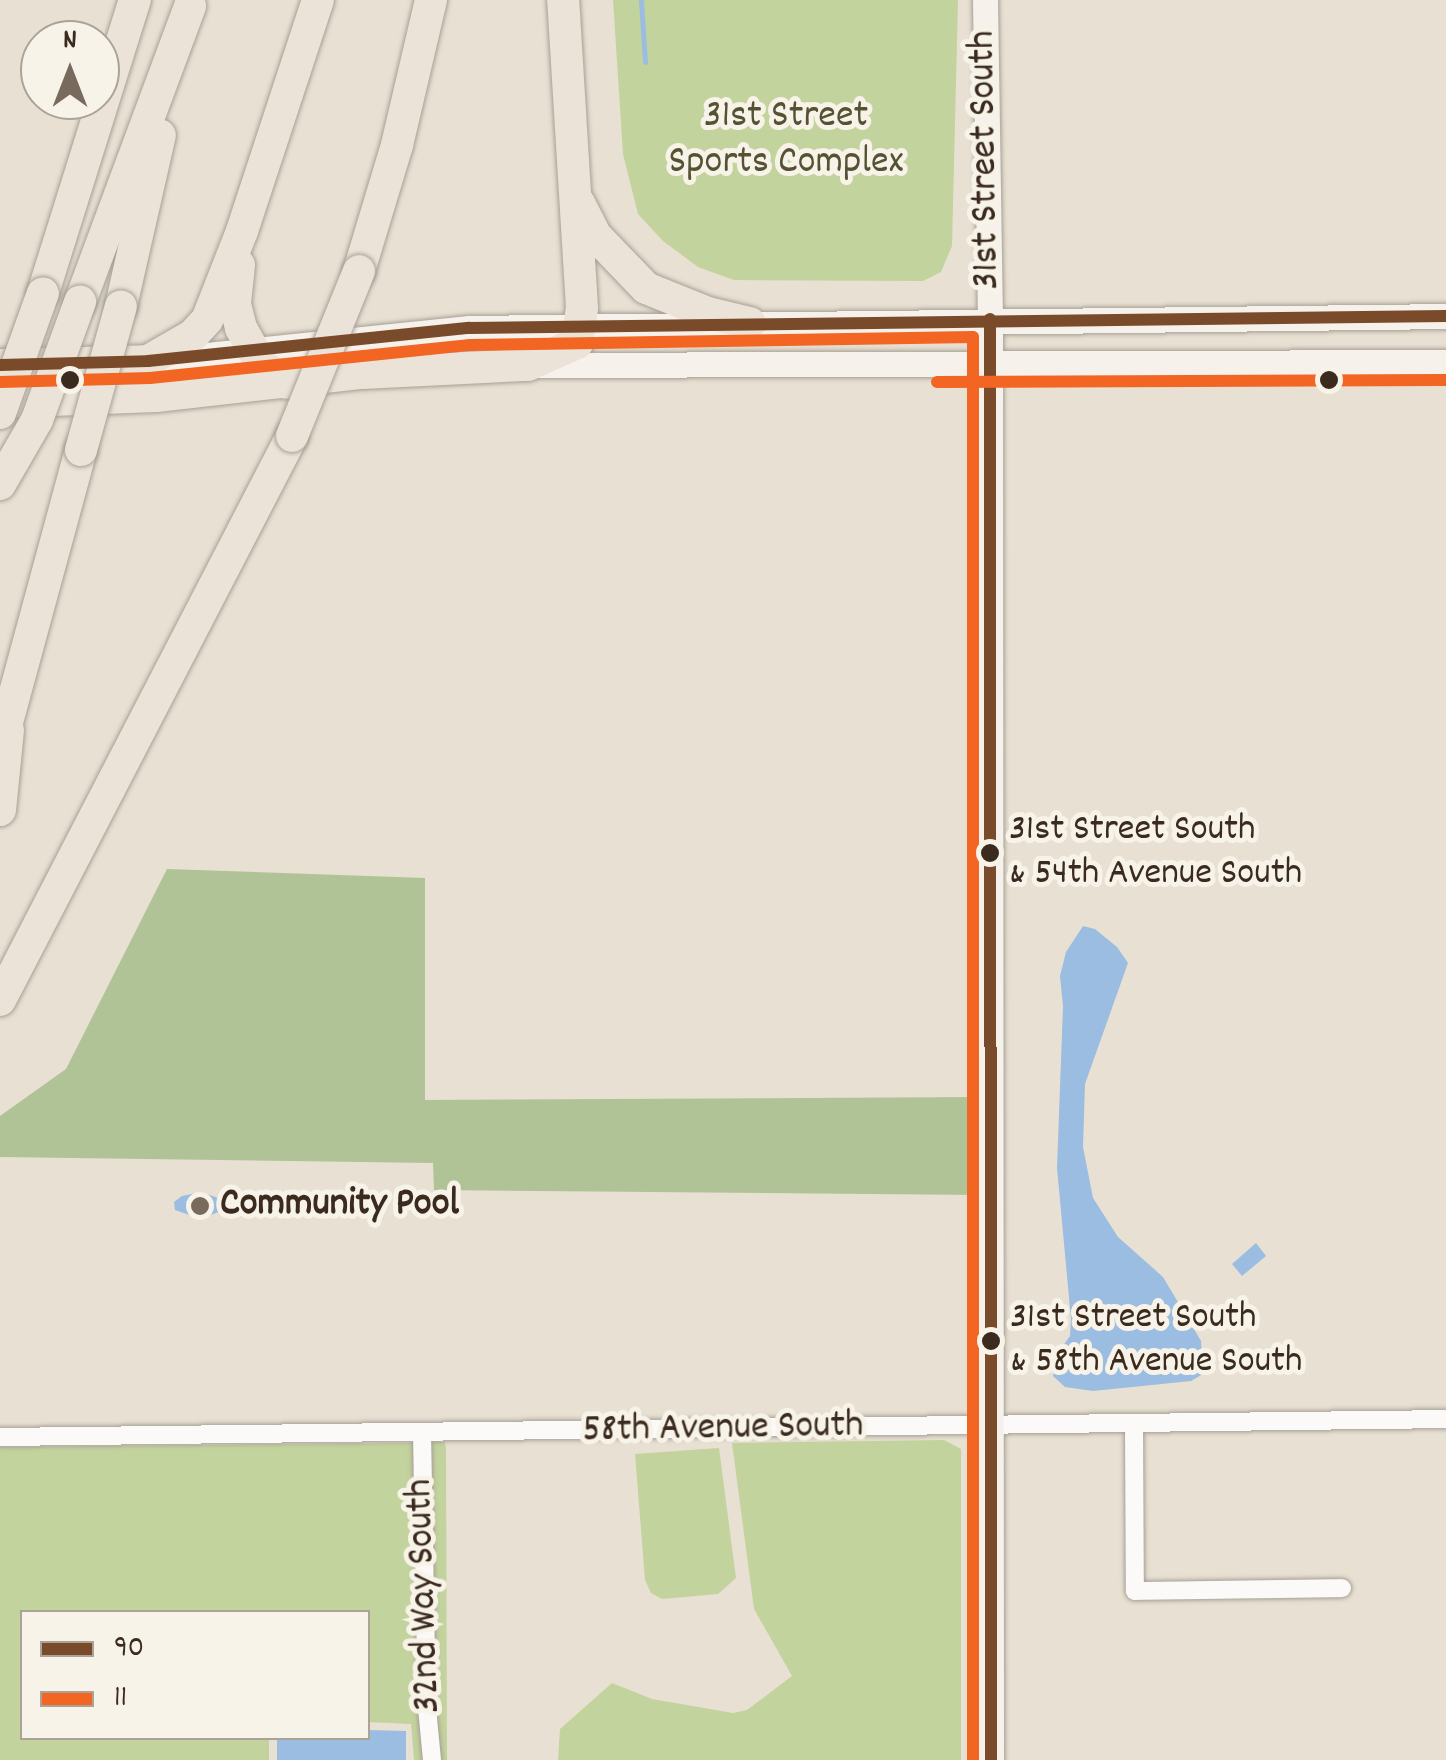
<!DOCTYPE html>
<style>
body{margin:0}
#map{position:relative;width:1446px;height:1760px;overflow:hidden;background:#e8e0d2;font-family:Dekko,sans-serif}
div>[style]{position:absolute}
.green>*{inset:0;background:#c3d39d}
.forest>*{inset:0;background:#b0c396}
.water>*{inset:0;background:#9bbde1}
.stream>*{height:5px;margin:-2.5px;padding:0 2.5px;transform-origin:2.5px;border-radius:2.5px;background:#9bbde1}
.roads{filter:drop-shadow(0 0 2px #a6a096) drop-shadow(0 0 2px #a6a096)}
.street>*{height:18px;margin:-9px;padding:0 9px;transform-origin:9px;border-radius:9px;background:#fcfaf8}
.secondary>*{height:25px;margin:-12.5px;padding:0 12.5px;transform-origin:12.5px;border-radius:12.5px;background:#f6f1eb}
.highway>*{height:32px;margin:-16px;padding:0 16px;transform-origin:16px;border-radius:16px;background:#ebe3d8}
.bridges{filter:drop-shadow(0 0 2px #a6a096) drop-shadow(0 0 2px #a6a096)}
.highway-bridge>*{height:32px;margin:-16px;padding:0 16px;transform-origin:16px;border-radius:16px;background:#ebe3d8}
.bus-1>*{height:12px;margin:-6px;padding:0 6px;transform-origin:6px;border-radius:6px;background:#7a4b2a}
.bus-2>*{height:12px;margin:-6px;padding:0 6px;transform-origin:6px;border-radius:6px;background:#f26522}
.dots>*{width:28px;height:28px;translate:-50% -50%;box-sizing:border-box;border:5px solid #f7f3e8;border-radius:50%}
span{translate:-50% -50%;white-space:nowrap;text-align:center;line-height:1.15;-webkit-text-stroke:10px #f7f3e8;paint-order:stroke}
.bus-label{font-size:38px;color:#3b2a1e}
.left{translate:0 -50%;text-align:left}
.park-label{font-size:40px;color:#555233}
.street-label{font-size:40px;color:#3b2a1e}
.poi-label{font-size:40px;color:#3b2a1e;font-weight:700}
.legend{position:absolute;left:20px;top:1610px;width:350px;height:130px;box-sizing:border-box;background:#f7f3e8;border:2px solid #aca397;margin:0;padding:12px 18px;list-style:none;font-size:30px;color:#3b2a1e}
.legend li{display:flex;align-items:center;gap:20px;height:50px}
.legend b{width:50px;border:2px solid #aca397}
.north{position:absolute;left:20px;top:20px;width:100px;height:100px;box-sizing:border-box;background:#f7f3e8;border:2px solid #aca397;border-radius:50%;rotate:0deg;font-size:28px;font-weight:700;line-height:40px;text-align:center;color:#3b2a1e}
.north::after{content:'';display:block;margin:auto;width:35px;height:45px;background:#786a5d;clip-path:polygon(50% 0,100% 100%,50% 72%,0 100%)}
</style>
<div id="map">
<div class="green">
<div style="clip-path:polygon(613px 0,958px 0,952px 246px,941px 272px,923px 281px,734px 280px,698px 267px,663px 241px,638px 214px,623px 154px)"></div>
<div style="clip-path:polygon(944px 1440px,961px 1449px,961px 1760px,558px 1760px,560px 1729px,612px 1683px,652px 1699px,733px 1713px,747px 1710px,792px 1676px,754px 1609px,732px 1443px)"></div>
<div style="clip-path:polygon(431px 1442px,445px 1442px,446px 1451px,447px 1760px,414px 1760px,411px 1724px,368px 1722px,368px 1612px,22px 1612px,22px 1738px,269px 1738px,269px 1760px,0 1760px,0 1447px,413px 1443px,419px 1718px,436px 1717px)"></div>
<div style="clip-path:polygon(719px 1448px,736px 1578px,718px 1594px,662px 1599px,651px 1593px,645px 1580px,635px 1454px)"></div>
</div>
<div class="forest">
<div style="clip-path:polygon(167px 869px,425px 878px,425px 1100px,980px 1097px,980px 1195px,434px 1190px,433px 1163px,0 1157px,0 1116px,66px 1069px)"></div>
</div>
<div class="water">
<div style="clip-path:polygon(1083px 926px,1095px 929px,1117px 947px,1128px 963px,1085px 1084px,1083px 1147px,1093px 1198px,1118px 1237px,1163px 1277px,1201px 1341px,1203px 1374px,1191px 1381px,1093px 1391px,1065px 1387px,1053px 1376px,1060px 1350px,1070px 1336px,1071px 1319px,1057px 1168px,1063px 1006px,1060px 976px,1066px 952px)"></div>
<div style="clip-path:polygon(201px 1192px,224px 1200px,226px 1209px,201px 1219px,175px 1210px,174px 1202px,182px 1196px)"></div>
<div style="clip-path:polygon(1256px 1243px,1266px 1256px,1242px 1276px,1232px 1264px)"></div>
<div style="clip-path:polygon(368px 1730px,406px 1731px,406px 1760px,277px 1760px,277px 1738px,368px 1738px)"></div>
</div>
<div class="stream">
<div style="left:641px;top:0;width:62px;rotate:86.3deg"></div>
</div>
<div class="roads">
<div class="street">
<div style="left:1134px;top:1425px;width:166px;rotate:89.7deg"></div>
<div style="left:1135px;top:1591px;width:207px;rotate:-0.8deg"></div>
<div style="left:422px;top:1432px;width:276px;rotate:89deg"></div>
<div style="left:427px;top:1708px;width:52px;rotate:84.5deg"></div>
<div style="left:0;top:1437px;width:1446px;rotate:-0.71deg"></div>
</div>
<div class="secondary">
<div style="left:985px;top:0;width:319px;rotate:89.1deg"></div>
<div style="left:990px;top:319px;width:1441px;rotate:89.96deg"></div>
<div style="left:158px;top:360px;width:313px;rotate:-5.9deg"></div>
<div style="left:469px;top:328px;width:977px;rotate:-0.7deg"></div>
<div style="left:538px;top:365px;width:908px;rotate:-0.19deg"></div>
</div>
<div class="highway">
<div style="left:579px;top:203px;width:37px;rotate:63deg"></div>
<div style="left:596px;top:236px;width:72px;rotate:46.1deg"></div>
<div style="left:646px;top:288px;width:67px;rotate:22deg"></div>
<div style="left:708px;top:313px;width:43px;rotate:13.4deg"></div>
<div style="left:239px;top:265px;width:39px;rotate:96deg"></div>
<div style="left:235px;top:304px;width:25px;rotate:76deg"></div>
<div style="left:241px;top:328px;width:41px;rotate:60.9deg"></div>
<div style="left:261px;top:364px;width:31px;rotate:37deg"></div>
<div style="left:359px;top:271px;width:132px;rotate:-73.2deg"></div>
<div style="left:397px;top:145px;width:149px;rotate:-76.8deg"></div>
<div style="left:43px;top:293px;width:307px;rotate:-72.6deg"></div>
<div style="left:80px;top:302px;width:316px;rotate:-69.6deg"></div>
<div style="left:121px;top:306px;width:175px;rotate:-77.2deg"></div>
<div style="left:0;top:365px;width:148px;rotate:-1.5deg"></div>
<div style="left:148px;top:361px;width:52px;rotate:-30deg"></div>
<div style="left:193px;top:335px;width:21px;rotate:-47deg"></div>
<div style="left:207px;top:320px;width:96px;rotate:-68.5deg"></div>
<div style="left:242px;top:231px;width:243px;rotate:-71.8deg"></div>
<div style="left:0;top:402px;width:156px;rotate:-2.2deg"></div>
<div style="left:156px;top:396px;width:207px;rotate:-6.4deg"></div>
<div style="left:362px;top:373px;width:166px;rotate:-2.8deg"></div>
<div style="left:528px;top:365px;width:54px;rotate:-24.2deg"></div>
<div style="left:577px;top:343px;width:35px;rotate:-82deg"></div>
<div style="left:582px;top:308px;width:309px;rotate:-93.5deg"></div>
<div style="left:0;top:748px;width:309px;rotate:-74.8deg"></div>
<div style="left:0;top:810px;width:80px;rotate:-84.3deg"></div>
<div style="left:0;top:1000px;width:635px;rotate:-62.63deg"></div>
</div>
</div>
<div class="bridges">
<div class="highway-bridge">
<div style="left:0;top:413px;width:127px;rotate:-70.3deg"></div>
<div style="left:292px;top:436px;width:178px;rotate:-67.9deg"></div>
<div style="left:81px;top:450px;width:149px;rotate:-74.5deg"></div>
<div style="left:0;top:484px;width:74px;rotate:-60deg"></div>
<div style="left:37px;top:420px;width:126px;rotate:-70deg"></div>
</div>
</div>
<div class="bus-1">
<div style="left:990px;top:319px;width:1441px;rotate:89.96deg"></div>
<div style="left:0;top:365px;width:148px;rotate:-1.5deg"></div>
<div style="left:148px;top:361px;width:323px;rotate:-5.9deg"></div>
<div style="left:469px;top:328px;width:977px;rotate:-0.7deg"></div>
</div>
<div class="bus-2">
<div style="left:0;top:382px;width:150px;rotate:-1.5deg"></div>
<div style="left:150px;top:378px;width:322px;rotate:-5.9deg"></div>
<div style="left:470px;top:345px;width:503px;rotate:-0.91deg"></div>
<div style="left:973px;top:337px;width:1423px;rotate:90deg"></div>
<div style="left:937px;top:382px;width:509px;rotate:-0.23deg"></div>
</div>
<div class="dots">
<div style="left:70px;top:380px;background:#3b2a1e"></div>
<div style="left:1329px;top:380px;background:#3b2a1e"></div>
<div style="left:990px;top:853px;background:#3b2a1e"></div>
<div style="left:200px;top:1206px;background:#786a5d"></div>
<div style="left:991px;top:1341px;background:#3b2a1e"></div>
</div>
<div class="bus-label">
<span class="left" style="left:1009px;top:853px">31st Street South<br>&amp; 54th Avenue South</span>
<span class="left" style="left:1010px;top:1341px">31st Street South<br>&amp; 58th Avenue South</span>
</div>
<div class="park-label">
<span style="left:786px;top:141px">31st Street<br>Sports Complex</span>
</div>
<div class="street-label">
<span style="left:987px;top:160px;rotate:-91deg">31st Street South</span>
<span style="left:723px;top:1430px;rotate:-1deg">58th Avenue South</span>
<span style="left:426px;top:1596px;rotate:-92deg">32nd Way South</span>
</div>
<div class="poi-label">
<span class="left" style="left:220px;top:1206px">Community Pool</span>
</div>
<ul class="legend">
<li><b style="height:12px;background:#7a4b2a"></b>90</li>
<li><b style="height:12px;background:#f26522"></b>11</li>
</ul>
<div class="north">N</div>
</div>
